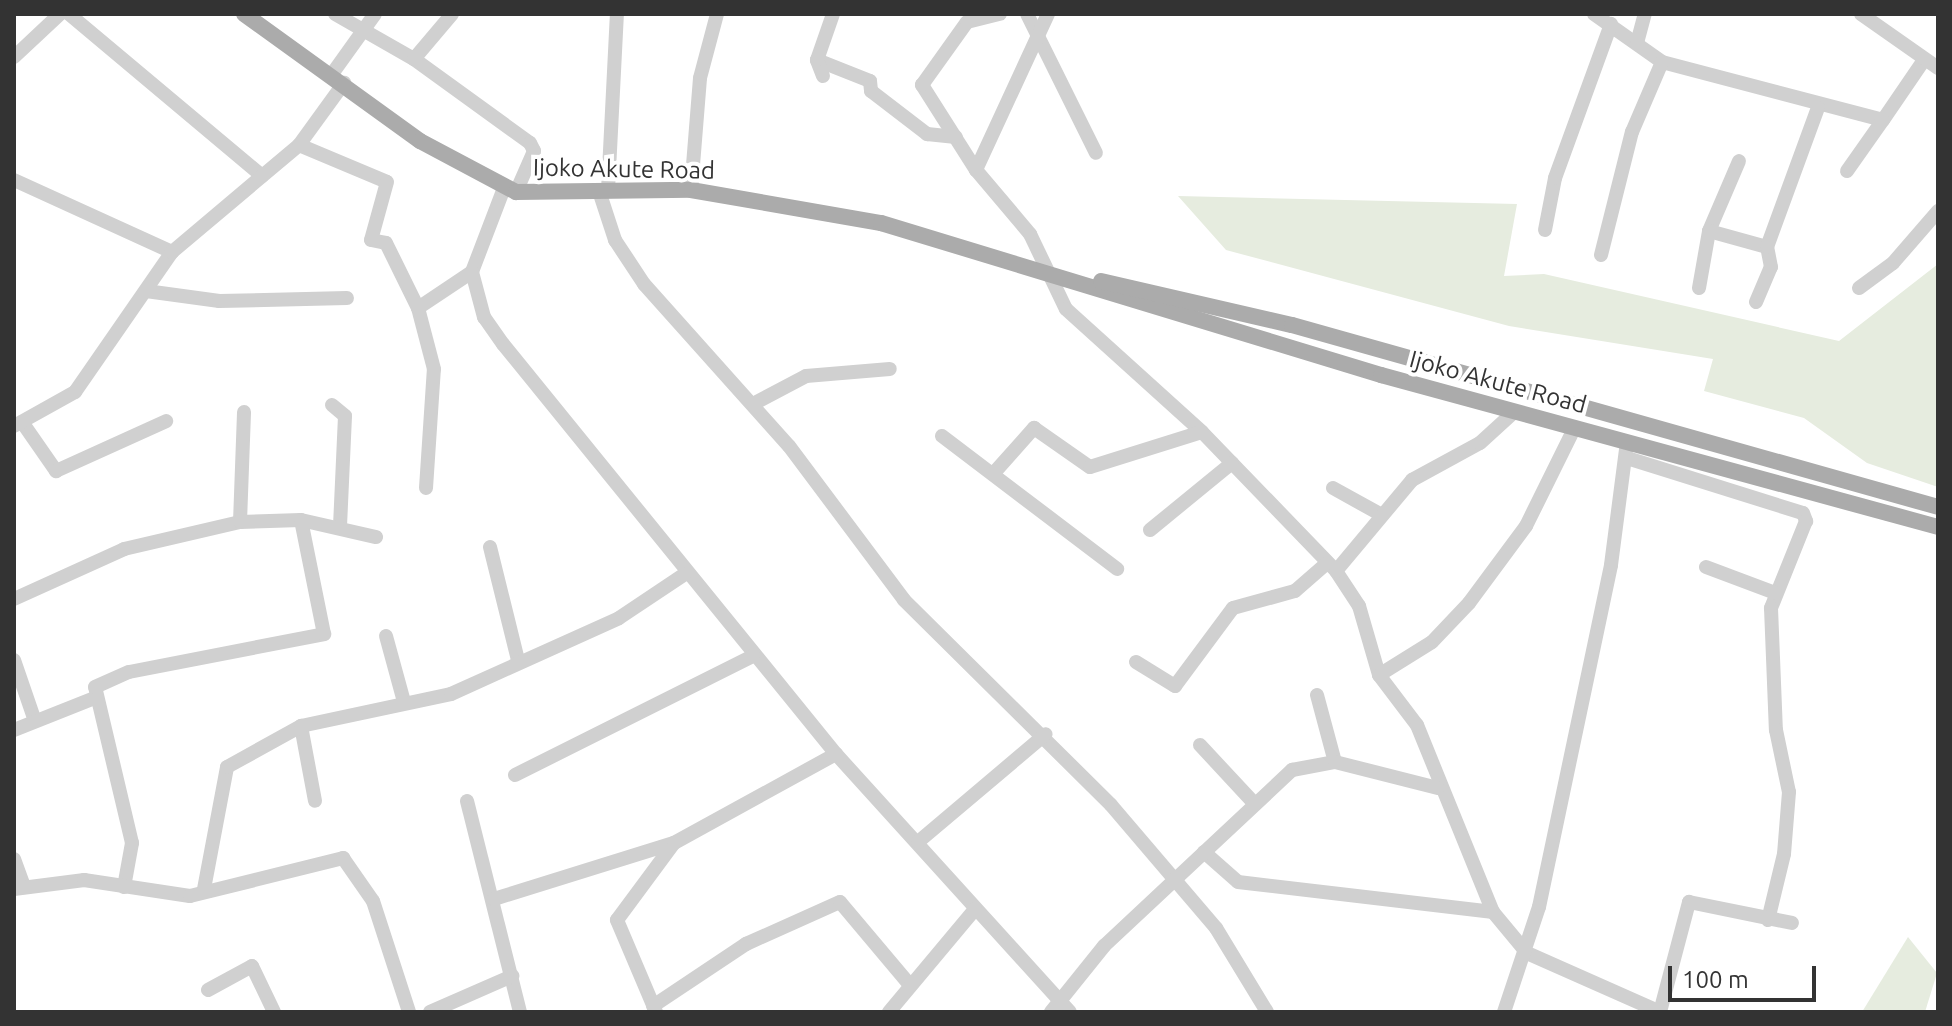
<!DOCTYPE html>
<style>
body{margin:0}
#map{position:relative;width:1952px;height:1026px;overflow:hidden;background:#fff;font-family:Ubuntu,sans-serif}
div>[style]{position:absolute}
.green>*{inset:0;background:#e6ecdf}
.minor>*{height:14px;margin:-7px;padding:0 7px;transform-origin:7px;border-radius:7px;background:#d0d0d0}
.major>*{height:16px;margin:-8px;padding:0 8px;transform-origin:8px;border-radius:8px;background:#ababab}
span{translate:-50% -50%;white-space:nowrap;text-align:center;line-height:1.15;-webkit-text-stroke:8px #fff;paint-order:stroke}
.street-label{font-size:24px;color:#333}
.frame{position:absolute;inset:0;border:16px solid #333;pointer-events:none}
.scale{position:absolute;left:1668px;top:966px;width:148px;height:36px;box-sizing:border-box;border:4px solid #333;border-top:0;padding-left:10px;font-size:24px;line-height:28px;white-space:nowrap;color:#333;-webkit-text-stroke:6px #fff;paint-order:stroke}
</style>
<div id="map">
<div class="green">
<div style="clip-path:polygon(1178px 196px,1517px 204px,1504px 276px,1544px 274px,1839px 341px,1938px 264px,1938px 487px,1867px 463px,1804px 418px,1704px 391px,1713px 359px,1509px 326px,1226px 250px)"></div>
<div style="clip-path:polygon(1908px 937px,1937px 973px,1925px 1012px,1862px 1012px)"></div>
</div>
<div class="minor">
<div style="left:69px;top:14px;width:252px;rotate:40deg"></div>
<div style="left:335px;top:14px;width:91px;rotate:29.7deg"></div>
<div style="left:414px;top:59px;width:143px;rotate:35.9deg"></div>
<div style="left:530px;top:143px;width:9px;rotate:63deg"></div>
<div style="left:534px;top:151px;width:45px;rotate:113.7deg"></div>
<div style="left:1027px;top:14px;width:155px;rotate:63.6deg"></div>
<div style="left:1048px;top:14px;width:172px;rotate:114.8deg"></div>
<div style="left:976px;top:170px;width:84px;rotate:49.8deg"></div>
<div style="left:1030px;top:234px;width:83px;rotate:64.4deg"></div>
<div style="left:1066px;top:309px;width:183px;rotate:42.1deg"></div>
<div style="left:1202px;top:432px;width:193px;rotate:46deg"></div>
<div style="left:1336px;top:571px;width:42px;rotate:56.7deg"></div>
<div style="left:1359px;top:606px;width:72px;rotate:73.8deg"></div>
<div style="left:1379px;top:675px;width:63px;rotate:52.8deg"></div>
<div style="left:1417px;top:725px;width:202px;rotate:67.9deg"></div>
<div style="left:1594px;top:14px;width:83px;rotate:35.2deg"></div>
<div style="left:1662px;top:62px;width:228px;rotate:14.7deg"></div>
<div style="left:1883px;top:120px;width:73px;rotate:-55.7deg"></div>
<div style="left:1861px;top:14px;width:94px;rotate:35deg"></div>
<div style="left:1637px;top:43px;width:30px;rotate:-75deg"></div>
<div style="left:14px;top:57px;width:63px;rotate:-43.1deg"></div>
<div style="left:414px;top:59px;width:59px;rotate:-49.8deg"></div>
<div style="left:817px;top:60px;width:57px;rotate:21.6deg"></div>
<div style="left:870px;top:81px;width:10px;rotate:84deg"></div>
<div style="left:871px;top:91px;width:71px;rotate:37.5deg"></div>
<div style="left:927px;top:134px;width:29px;rotate:6deg"></div>
<div style="left:332px;top:74px;width:74px;rotate:-54.4deg"></div>
<div style="left:823px;top:76px;width:17px;rotate:-111deg"></div>
<div style="left:817px;top:60px;width:49px;rotate:-70.8deg"></div>
<div style="left:299px;top:145px;width:95px;rotate:22.8deg"></div>
<div style="left:387px;top:182px;width:60px;rotate:105.4deg"></div>
<div style="left:371px;top:240px;width:15px;rotate:11deg"></div>
<div style="left:386px;top:243px;width:72px;rotate:63.8deg"></div>
<div style="left:976px;top:170px;width:101px;rotate:-122.4deg"></div>
<div style="left:922px;top:85px;width:77px;rotate:-54.5deg"></div>
<div style="left:967px;top:22px;width:34px;rotate:-14deg"></div>
<div style="left:1847px;top:171px;width:62px;rotate:-54.8deg"></div>
<div style="left:14px;top:180px;width:174px;rotate:24.5deg"></div>
<div style="left:504px;top:188px;width:90px;rotate:110.9deg"></div>
<div style="left:472px;top:272px;width:47px;rotate:75.1deg"></div>
<div style="left:484px;top:317px;width:33px;rotate:55deg"></div>
<div style="left:503px;top:344px;width:528px;rotate:50.92deg"></div>
<div style="left:836px;top:754px;width:348px;rotate:47.8deg"></div>
<div style="left:608px;top:190px;width:176px;rotate:-87.1deg"></div>
<div style="left:691px;top:190px;width:112px;rotate:-85.4deg"></div>
<div style="left:700px;top:78px;width:66px;rotate:-75.1deg"></div>
<div style="left:599px;top:191px;width:52px;rotate:71.9deg"></div>
<div style="left:615px;top:240px;width:53px;rotate:56.6deg"></div>
<div style="left:644px;top:284px;width:217px;rotate:48.2deg"></div>
<div style="left:789px;top:446px;width:192px;rotate:53.2deg"></div>
<div style="left:904px;top:600px;width:291px;rotate:44.7deg"></div>
<div style="left:1111px;top:805px;width:162px;rotate:49.5deg"></div>
<div style="left:1216px;top:928px;width:98px;rotate:58.7deg"></div>
<div style="left:1545px;top:230px;width:53px;rotate:-79.1deg"></div>
<div style="left:1555px;top:178px;width:164px;rotate:-70deg"></div>
<div style="left:1709px;top:231px;width:76px;rotate:-66.8deg"></div>
<div style="left:1601px;top:255px;width:127px;rotate:-75.9deg"></div>
<div style="left:1632px;top:132px;width:76px;rotate:-66.8deg"></div>
<div style="left:1699px;top:288px;width:58px;rotate:-80deg"></div>
<div style="left:1709px;top:231px;width:60px;rotate:15.4deg"></div>
<div style="left:1859px;top:288px;width:42px;rotate:-36.3deg"></div>
<div style="left:1893px;top:263px;width:69px;rotate:-49.1deg"></div>
<div style="left:146px;top:291px;width:74px;rotate:7.8deg"></div>
<div style="left:219px;top:301px;width:128px;rotate:-1.3deg"></div>
<div style="left:1756px;top:302px;width:38px;rotate:-67deg"></div>
<div style="left:1771px;top:267px;width:20px;rotate:-101deg"></div>
<div style="left:1767px;top:247px;width:148px;rotate:-69.9deg"></div>
<div style="left:753px;top:404px;width:60px;rotate:-27.8deg"></div>
<div style="left:806px;top:376px;width:84px;rotate:-4.8deg"></div>
<div style="left:332px;top:405px;width:17px;rotate:40deg"></div>
<div style="left:345px;top:416px;width:112px;rotate:92.6deg"></div>
<div style="left:22px;top:422px;width:60px;rotate:55.2deg"></div>
<div style="left:56px;top:471px;width:121px;rotate:-24.4deg"></div>
<div style="left:14px;top:426px;width:70px;rotate:-29.1deg"></div>
<div style="left:75px;top:392px;width:170px;rotate:-55.3deg"></div>
<div style="left:172px;top:252px;width:166px;rotate:-40.1deg"></div>
<div style="left:299px;top:145px;width:77px;rotate:-54deg"></div>
<div style="left:942px;top:436px;width:220px;rotate:37.2deg"></div>
<div style="left:1627px;top:458px;width:184px;rotate:17.4deg"></div>
<div style="left:1803px;top:513px;width:9px;rotate:69deg"></div>
<div style="left:1806px;top:521px;width:94px;rotate:111.9deg"></div>
<div style="left:1771px;top:608px;width:122px;rotate:87.7deg"></div>
<div style="left:1776px;top:730px;width:63px;rotate:78.2deg"></div>
<div style="left:1789px;top:792px;width:62px;rotate:94.6deg"></div>
<div style="left:1784px;top:854px;width:68px;rotate:103.6deg"></div>
<div style="left:993px;top:474px;width:62px;rotate:-48.3deg"></div>
<div style="left:1034px;top:428px;width:68px;rotate:34.9deg"></div>
<div style="left:1090px;top:467px;width:117px;rotate:-17.4deg"></div>
<div style="left:426px;top:488px;width:119px;rotate:-86.2deg"></div>
<div style="left:434px;top:369px;width:63px;rotate:-104.7deg"></div>
<div style="left:418px;top:308px;width:65px;rotate:-33.7deg"></div>
<div style="left:1333px;top:488px;width:54px;rotate:29deg"></div>
<div style="left:240px;top:522px;width:110px;rotate:-87.9deg"></div>
<div style="left:1150px;top:530px;width:106px;rotate:-39.3deg"></div>
<div style="left:490px;top:547px;width:116px;rotate:76.1deg"></div>
<div style="left:1706px;top:567px;width:74px;rotate:20.6deg"></div>
<div style="left:1336px;top:571px;width:119px;rotate:-50.1deg"></div>
<div style="left:1412px;top:480px;width:77px;rotate:-28.6deg"></div>
<div style="left:1480px;top:443px;width:46px;rotate:-42.4deg"></div>
<div style="left:14px;top:599px;width:121px;rotate:-24.4deg"></div>
<div style="left:124px;top:549px;width:119px;rotate:-13.1deg"></div>
<div style="left:240px;top:522px;width:61px;rotate:-1.9deg"></div>
<div style="left:301px;top:520px;width:77px;rotate:12.8deg"></div>
<div style="left:386px;top:636px;width:68px;rotate:74.7deg"></div>
<div style="left:14px;top:660px;width:61px;rotate:71deg"></div>
<div style="left:1136px;top:662px;width:46px;rotate:31.6deg"></div>
<div style="left:1175px;top:686px;width:97px;rotate:-53.4deg"></div>
<div style="left:1233px;top:608px;width:64px;rotate:-15.3deg"></div>
<div style="left:1295px;top:591px;width:43px;rotate:-41.2deg"></div>
<div style="left:1379px;top:675px;width:62px;rotate:-31.9deg"></div>
<div style="left:1432px;top:642px;width:54px;rotate:-46.5deg"></div>
<div style="left:1469px;top:603px;width:96px;rotate:-53.5deg"></div>
<div style="left:1526px;top:526px;width:110px;rotate:-63.7deg"></div>
<div style="left:1317px;top:695px;width:69px;rotate:75deg"></div>
<div style="left:301px;top:726px;width:76px;rotate:79.4deg"></div>
<div style="left:14px;top:730px;width:84px;rotate:-21.7deg"></div>
<div style="left:1200px;top:745px;width:78px;rotate:47.1deg"></div>
<div style="left:515px;top:775px;width:266px;rotate:-26.6deg"></div>
<div style="left:467px;top:801px;width:218px;rotate:75.9deg"></div>
<div style="left:918px;top:842px;width:167px;rotate:-40.2deg"></div>
<div style="left:1204px;top:852px;width:45px;rotate:41.4deg"></div>
<div style="left:1238px;top:882px;width:257px;rotate:6.7deg"></div>
<div style="left:1493px;top:912px;width:53px;rotate:50.3deg"></div>
<div style="left:1527px;top:953px;width:145px;rotate:23.9deg"></div>
<div style="left:1660px;top:1012px;width:114px;rotate:-75.2deg"></div>
<div style="left:1689px;top:902px;width:105px;rotate:11.5deg"></div>
<div style="left:14px;top:859px;width:29px;rotate:70deg"></div>
<div style="left:124px;top:887px;width:45px;rotate:-79.7deg"></div>
<div style="left:132px;top:843px;width:160px;rotate:-103.3deg"></div>
<div style="left:95px;top:687px;width:37px;rotate:-24deg"></div>
<div style="left:129px;top:672px;width:199px;rotate:-11deg"></div>
<div style="left:324px;top:634px;width:116px;rotate:-101.4deg"></div>
<div style="left:14px;top:889px;width:71px;rotate:-7.3deg"></div>
<div style="left:84px;top:880px;width:107px;rotate:8.6deg"></div>
<div style="left:190px;top:896px;width:158px;rotate:-13.9deg"></div>
<div style="left:343px;top:858px;width:52px;rotate:55.1deg"></div>
<div style="left:373px;top:901px;width:117px;rotate:72deg"></div>
<div style="left:204px;top:889px;width:124px;rotate:-79.3deg"></div>
<div style="left:227px;top:767px;width:85px;rotate:-29deg"></div>
<div style="left:301px;top:726px;width:153px;rotate:-12deg"></div>
<div style="left:451px;top:694px;width:184px;rotate:-24.3deg"></div>
<div style="left:619px;top:618px;width:79px;rotate:-33.7deg"></div>
<div style="left:494px;top:899px;width:189px;rotate:-17.3deg"></div>
<div style="left:208px;top:990px;width:50px;rotate:-28.6deg"></div>
<div style="left:252px;top:966px;width:51px;rotate:64.4deg"></div>
<div style="left:653px;top:1006px;width:112px;rotate:-33.7deg"></div>
<div style="left:746px;top:944px;width:103px;rotate:-24.1deg"></div>
<div style="left:840px;top:902px;width:109px;rotate:49.9deg"></div>
<div style="left:430px;top:1012px;width:90px;rotate:-23.7deg"></div>
<div style="left:656px;top:1012px;width:100px;rotate:-113deg"></div>
<div style="left:617px;top:920px;width:96px;rotate:-53.5deg"></div>
<div style="left:674px;top:843px;width:185px;rotate:-28.8deg"></div>
<div style="left:889px;top:1012px;width:134px;rotate:-50.1deg"></div>
<div style="left:1051px;top:1012px;width:85px;rotate:-51.2deg"></div>
<div style="left:1104px;top:946px;width:258px;rotate:-43.1deg"></div>
<div style="left:1292px;top:770px;width:44px;rotate:-10.5deg"></div>
<div style="left:1335px;top:762px;width:106px;rotate:14.2deg"></div>
<div style="left:1504px;top:1012px;width:111px;rotate:-71.6deg"></div>
<div style="left:1539px;top:907px;width:349px;rotate:-78.1deg"></div>
<div style="left:1611px;top:565px;width:116px;rotate:-82.6deg"></div>
</div>
<div class="major">
<div style="left:244px;top:14px;width:217px;rotate:35.8deg"></div>
<div style="left:420px;top:141px;width:109px;rotate:28deg"></div>
<div style="left:516px;top:192px;width:175px;rotate:-0.7deg"></div>
<div style="left:691px;top:190px;width:193px;rotate:9.9deg"></div>
<div style="left:881px;top:223px;width:523px;rotate:16.91deg"></div>
<div style="left:1381px;top:375px;width:577px;rotate:15.26deg"></div>
<div style="left:1101px;top:281px;width:196px;rotate:13deg"></div>
<div style="left:1292px;top:325px;width:671px;rotate:15.73deg"></div>
</div>
<div class="street-label">
<span style="left:624px;top:169px;rotate:1deg">Ijoko Akute Road</span>
<span style="left:1498px;top:382px;rotate:15deg">Ijoko Akute Road</span>
</div>
<div class="frame"></div>
<div class="scale">100 m</div>
</div>
